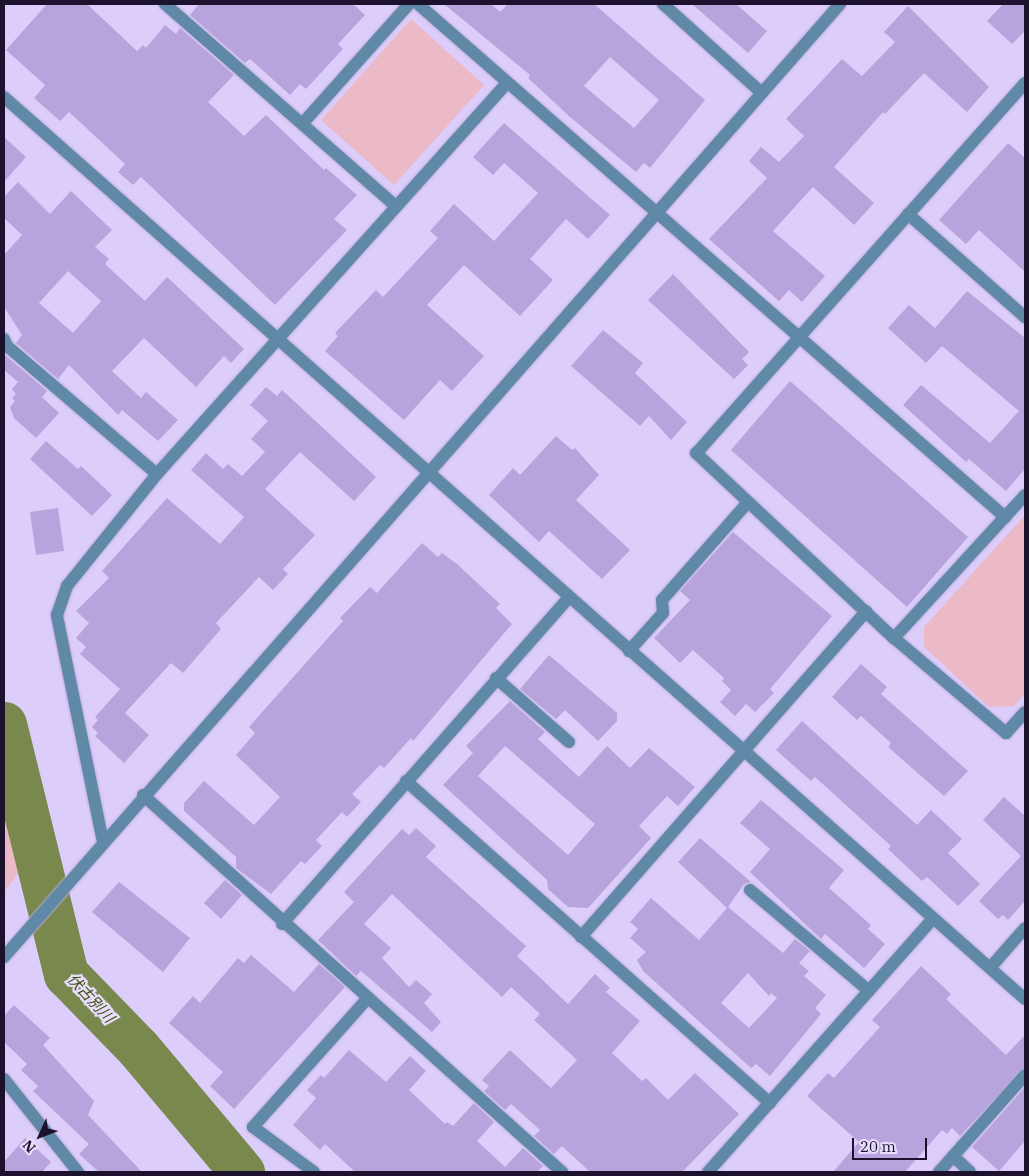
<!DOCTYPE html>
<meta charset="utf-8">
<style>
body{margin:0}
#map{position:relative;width:1029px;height:1176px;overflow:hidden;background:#dccdfb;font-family:"IBM Plex Serif","Noto Sans JP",serif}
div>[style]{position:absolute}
.green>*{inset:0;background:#ecb9c7}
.river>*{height:45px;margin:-22.5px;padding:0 22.5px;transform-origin:22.5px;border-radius:22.5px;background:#79884d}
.building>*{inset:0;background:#b8a4dd}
.roads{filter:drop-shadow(0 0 1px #baabd6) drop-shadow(0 0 1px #baabd6)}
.minor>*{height:12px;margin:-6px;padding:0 6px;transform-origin:6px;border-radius:6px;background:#5f89a7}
span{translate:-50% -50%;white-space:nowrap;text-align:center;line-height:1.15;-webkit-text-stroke:4.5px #e7ddfc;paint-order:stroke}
.water-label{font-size:15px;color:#424f07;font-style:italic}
.frame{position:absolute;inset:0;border:5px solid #1d122d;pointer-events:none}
.north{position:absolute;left:15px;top:1111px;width:50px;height:50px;-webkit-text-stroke:4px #e7ddfc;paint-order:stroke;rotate:227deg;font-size:14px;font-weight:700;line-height:20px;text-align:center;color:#1d122d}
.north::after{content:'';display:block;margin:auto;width:18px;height:22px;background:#1d122d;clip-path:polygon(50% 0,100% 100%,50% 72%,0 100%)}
.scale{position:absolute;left:852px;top:1138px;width:75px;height:22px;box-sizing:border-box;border:2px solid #1d122d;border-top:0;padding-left:6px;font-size:15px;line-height:18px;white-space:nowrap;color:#1d122d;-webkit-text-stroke:4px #e7ddfc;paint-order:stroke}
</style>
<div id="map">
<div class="green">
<div style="clip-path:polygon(411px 19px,484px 85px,394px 185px,321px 120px)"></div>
<div style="clip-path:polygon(1025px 515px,1025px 693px,1014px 706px,989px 707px,924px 647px,924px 627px)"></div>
<div style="clip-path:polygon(4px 813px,20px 871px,4px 892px)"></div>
</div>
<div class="river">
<div style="left:4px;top:724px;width:258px;rotate:76.1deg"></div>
<div style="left:66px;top:974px;width:103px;rotate:45.8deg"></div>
<div style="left:138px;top:1048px;width:162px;rotate:50deg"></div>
</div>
<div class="building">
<div style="clip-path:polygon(47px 4px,87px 4px,137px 51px,143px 45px,146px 48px,165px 25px,176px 34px,180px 28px,234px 75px,208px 102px,244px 136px,266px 115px,324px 170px,326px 168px,357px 195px,334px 219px,347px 230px,275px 305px,141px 177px,133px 185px,118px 172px,125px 164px,69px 112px,60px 121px,34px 98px,45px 85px,6px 50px)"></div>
<div style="clip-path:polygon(199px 4px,353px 4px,365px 15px,338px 44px,343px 49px,306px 89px,300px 84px,290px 95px,250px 59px,245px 63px,190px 15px)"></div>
<div style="clip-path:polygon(evenodd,444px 4px,491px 4px,500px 12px,508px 4px,594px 4px,705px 100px,650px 168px,644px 163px,636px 172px,570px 117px,528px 78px,530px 75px,444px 4px,610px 57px,659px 100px,634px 128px,584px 86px,610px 57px)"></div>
<div style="clip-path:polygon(692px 4px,736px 4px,767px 31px,748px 53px)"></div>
<div style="clip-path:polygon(1003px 4px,1025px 4px,1025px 31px,1012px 44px,987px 21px)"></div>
<div style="clip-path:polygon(908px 6px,989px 87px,967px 112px,924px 73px,885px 114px,883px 112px,834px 167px,874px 203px,854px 225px,813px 187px,773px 231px,825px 276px,802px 302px,789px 290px,779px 301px,709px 239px,767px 178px,749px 161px,761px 147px,779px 162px,804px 136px,786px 119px,842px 59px,862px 76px,895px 42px,884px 32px)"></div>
<div style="clip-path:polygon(504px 123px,610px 215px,588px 239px,566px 219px,530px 259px,553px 280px,520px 316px,464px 265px,427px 305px,484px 356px,452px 391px,440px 380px,404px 420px,325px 351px,338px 336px,335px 333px,376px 290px,383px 297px,438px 238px,430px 231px,454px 204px,494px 241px,538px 193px,504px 163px,493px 175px,473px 157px)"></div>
<div style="clip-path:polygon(4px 137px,26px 157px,4px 182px)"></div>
<div style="clip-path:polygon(1008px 143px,1025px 158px,1025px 272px,979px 230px,966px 244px,939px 220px)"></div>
<div style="clip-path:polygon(evenodd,18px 182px,50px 214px,71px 191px,112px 230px,95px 247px,109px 259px,105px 264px,145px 301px,167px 277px,244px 349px,231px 363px,224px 356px,196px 387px,144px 338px,112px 371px,141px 398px,146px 392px,178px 420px,158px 441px,122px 410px,118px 415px,69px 365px,58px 379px,16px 343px,22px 335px,4px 307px,4px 255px,22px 235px,4px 218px,4px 197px,18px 182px,68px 271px,101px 301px,73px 333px,39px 303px,68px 271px)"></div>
<div style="clip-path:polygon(673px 274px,749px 352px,742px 359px,748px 365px,734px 379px,648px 300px)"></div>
<div style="clip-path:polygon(967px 291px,1025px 338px,1025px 469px,1006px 491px,969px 459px,966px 462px,903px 405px,921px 385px,990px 443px,1019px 411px,942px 346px,926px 363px,888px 328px,909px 305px,935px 328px)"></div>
<div style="clip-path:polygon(603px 330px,643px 363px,635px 373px,687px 422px,671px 440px,649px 416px,640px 426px,571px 366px)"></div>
<div style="clip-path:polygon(5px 355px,47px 391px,42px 397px,59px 413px,36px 438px,14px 418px,10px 407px,15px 401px,12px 398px,16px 394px,12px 389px,18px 382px,4px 370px)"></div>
<div style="clip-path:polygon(790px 381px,968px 537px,907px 607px,731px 450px)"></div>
<div style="clip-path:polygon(266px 387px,277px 396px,282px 390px,376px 477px,354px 501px,300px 452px,265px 489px,315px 535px,283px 569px,288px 574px,273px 590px,259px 577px,216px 623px,221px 629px,183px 673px,171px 663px,125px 713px,149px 735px,124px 763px,95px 736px,98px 733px,92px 727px,98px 720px,95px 717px,120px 689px,80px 654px,86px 647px,76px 638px,89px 623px,76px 611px,109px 578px,102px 571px,167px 498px,220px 544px,244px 517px,191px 470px,206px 453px,223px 469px,228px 464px,242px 476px,265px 452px,251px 439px,268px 421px,250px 405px)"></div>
<div style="clip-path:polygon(556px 436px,572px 450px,575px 448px,599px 475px,576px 500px,630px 550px,602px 579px,549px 531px,539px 542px,489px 495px,513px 468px,520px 475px)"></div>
<div style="clip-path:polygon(46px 441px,78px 469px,81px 466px,112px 495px,92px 516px,30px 459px)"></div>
<div style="clip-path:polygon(58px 508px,64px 551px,36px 555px,30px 512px)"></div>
<div style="clip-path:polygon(733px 532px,832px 616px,770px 689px,774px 693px,755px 712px,746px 704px,735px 716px,720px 702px,731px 690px,722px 681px,724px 678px,693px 650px,680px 663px,654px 638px,690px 600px,680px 591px)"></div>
<div style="clip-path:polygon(422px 543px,438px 557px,442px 553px,457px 564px,500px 604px,496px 608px,512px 624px,413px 741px,411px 738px,384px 768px,380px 765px,352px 794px,361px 802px,347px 817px,342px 812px,316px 840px,322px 846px,305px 864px,301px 861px,271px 894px,236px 868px,236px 857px,184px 811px,184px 803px,204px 781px,254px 825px,280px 797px,236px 755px,255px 733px,249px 727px,343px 621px,340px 618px,370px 587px,377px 593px)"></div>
<div style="clip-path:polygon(549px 655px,617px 713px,617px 721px,598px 741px,565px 710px,556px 719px,520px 689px)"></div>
<div style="clip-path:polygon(861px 664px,887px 687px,881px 694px,968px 771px,944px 796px,888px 747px,891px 743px,861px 716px,857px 720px,832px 697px)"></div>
<div style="clip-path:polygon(evenodd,510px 701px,545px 732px,538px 739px,579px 777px,607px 746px,630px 768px,649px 748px,695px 787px,678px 806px,667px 796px,639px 826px,651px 838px,588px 908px,568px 907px,548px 889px,547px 880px,443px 785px,473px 753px,466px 746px,510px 701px,505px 746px,595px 824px,568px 855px,478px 776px,505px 746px)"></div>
<div style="clip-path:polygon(802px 721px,917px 825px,931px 810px,962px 839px,948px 853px,980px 884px,958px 906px,927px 877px,922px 881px,888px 849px,891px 846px,815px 777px,811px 781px,776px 750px)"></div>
<div style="clip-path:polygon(1004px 797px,1025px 816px,1025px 901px,1008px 920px,1003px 915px,998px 919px,979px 901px,1021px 856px,983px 820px)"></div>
<div style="clip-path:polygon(761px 800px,844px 870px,829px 888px,871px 925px,868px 929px,885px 944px,864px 968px,825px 934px,821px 939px,750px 872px,770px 849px,740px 823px)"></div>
<div style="clip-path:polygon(416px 828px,436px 846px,426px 857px,526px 946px,517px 956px,568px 1004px,595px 974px,610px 988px,606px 992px,640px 1021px,612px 1053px,642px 1081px,646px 1078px,668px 1100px,695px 1073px,739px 1114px,682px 1172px,590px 1172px,562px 1146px,554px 1154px,534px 1136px,540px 1130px,511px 1104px,505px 1110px,484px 1091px,489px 1086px,482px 1080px,510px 1050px,551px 1088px,577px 1060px,534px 1020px,540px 1014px,511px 987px,502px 997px,392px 894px,364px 924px,391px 948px,382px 958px,409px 987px,416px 980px,432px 994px,424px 1003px,441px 1022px,432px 1032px,361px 971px,356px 976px,318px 940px,354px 902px,344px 892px,402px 829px,409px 835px)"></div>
<div style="clip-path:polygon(evenodd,700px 838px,751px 882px,744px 884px,728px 907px,783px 953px,795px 939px,810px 951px,799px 963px,809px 971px,804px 976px,826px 995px,815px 1008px,821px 1014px,770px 1076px,756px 1064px,751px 1068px,643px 971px,637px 960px,646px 952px,630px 938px,638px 929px,630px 922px,651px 898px,699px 940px,727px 908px,678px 862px,700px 838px,748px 973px,769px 996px,771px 993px,777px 998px,749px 1028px,721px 1003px,748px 973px)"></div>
<div style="clip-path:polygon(225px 880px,242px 895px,221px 919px,204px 903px)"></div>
<div style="clip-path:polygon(119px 882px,190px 938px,163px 972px,92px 912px)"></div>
<div style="clip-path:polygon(251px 955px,294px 992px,319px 964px,345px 987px,234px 1109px,210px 1086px,223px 1072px,169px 1023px,193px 996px,200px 1003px,238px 958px,244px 963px)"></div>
<div style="clip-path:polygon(921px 966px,951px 994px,946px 999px,1006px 1055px,1025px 1035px,1025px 1067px,960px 1136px,952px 1128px,947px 1134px,942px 1130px,905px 1172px,833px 1172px,859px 1142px,807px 1096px,828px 1073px,834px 1078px,880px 1027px,872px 1020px)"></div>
<div style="clip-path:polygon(14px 1005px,50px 1038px,43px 1045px,94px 1101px,88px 1115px,142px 1172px,99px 1172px,79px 1154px,89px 1144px,33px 1091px,38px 1086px,21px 1070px,27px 1064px,4px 1042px,4px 1016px)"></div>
<div style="clip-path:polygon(349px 1050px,386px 1082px,410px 1056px,426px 1071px,409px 1090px,445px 1124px,447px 1122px,453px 1126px,474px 1103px,494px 1122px,477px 1141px,505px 1167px,523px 1148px,543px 1166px,537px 1172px,355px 1172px,325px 1144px,320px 1150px,293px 1125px,316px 1098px,307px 1090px,321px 1075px,324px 1078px)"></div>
<div style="clip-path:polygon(1025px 1087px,1025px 1141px,999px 1171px,972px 1147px)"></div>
<div style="clip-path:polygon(25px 1138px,51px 1162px,42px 1172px,4px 1172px,4px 1162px)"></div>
</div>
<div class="roads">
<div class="minor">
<div style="left:165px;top:4px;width:307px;rotate:41.2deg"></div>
<div style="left:418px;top:4px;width:780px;rotate:41.15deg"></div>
<div style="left:663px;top:4px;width:133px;rotate:42deg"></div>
<div style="left:1025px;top:83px;width:495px;rotate:131.6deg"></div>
<div style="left:696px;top:453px;width:271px;rotate:43.1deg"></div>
<div style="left:894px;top:638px;width:147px;rotate:40.3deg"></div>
<div style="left:1006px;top:733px;width:28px;rotate:-48deg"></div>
<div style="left:4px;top:97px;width:1362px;rotate:41.46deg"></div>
<div style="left:303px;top:123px;width:159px;rotate:-48.3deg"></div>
<div style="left:908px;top:214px;width:156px;rotate:41.4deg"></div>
<div style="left:4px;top:339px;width:8px;rotate:67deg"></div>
<div style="left:7px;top:346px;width:197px;rotate:40.5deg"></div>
<div style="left:894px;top:638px;width:194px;rotate:-47.5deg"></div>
<div style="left:629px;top:651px;width:51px;rotate:-48.2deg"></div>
<div style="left:663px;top:613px;width:13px;rotate:-94deg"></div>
<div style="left:662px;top:600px;width:130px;rotate:-48.7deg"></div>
<div style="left:496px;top:678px;width:97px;rotate:41.2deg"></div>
<div style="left:406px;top:781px;width:486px;rotate:41.5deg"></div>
<div style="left:143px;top:795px;width:564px;rotate:41.98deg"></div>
<div style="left:103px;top:842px;width:232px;rotate:-101.5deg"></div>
<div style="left:57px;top:615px;width:31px;rotate:-71deg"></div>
<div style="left:67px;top:586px;width:144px;rotate:-51.2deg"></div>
<div style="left:157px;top:474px;width:525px;rotate:-48.17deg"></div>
<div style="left:750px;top:890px;width:156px;rotate:40.3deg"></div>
<div style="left:282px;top:924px;width:435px;rotate:-48.7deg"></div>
<div style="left:581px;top:937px;width:433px;rotate:-48.8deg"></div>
<div style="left:4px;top:957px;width:1268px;rotate:-48.74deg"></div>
<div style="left:990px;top:968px;width:53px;rotate:-48.8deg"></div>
<div style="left:4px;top:1079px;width:119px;rotate:51.5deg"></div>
<div style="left:953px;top:1156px;width:23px;rotate:43deg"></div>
<div style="left:314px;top:1172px;width:76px;rotate:-143.6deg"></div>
<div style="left:253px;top:1127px;width:171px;rotate:-48.3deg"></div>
<div style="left:708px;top:1172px;width:339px;rotate:-48.4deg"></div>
<div style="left:939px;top:1172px;width:130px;rotate:-48.4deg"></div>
</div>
</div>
<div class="water-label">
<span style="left:91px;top:998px;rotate:47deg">伏古別川</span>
</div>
<div class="frame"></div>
<div class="north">N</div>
<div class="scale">20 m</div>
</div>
